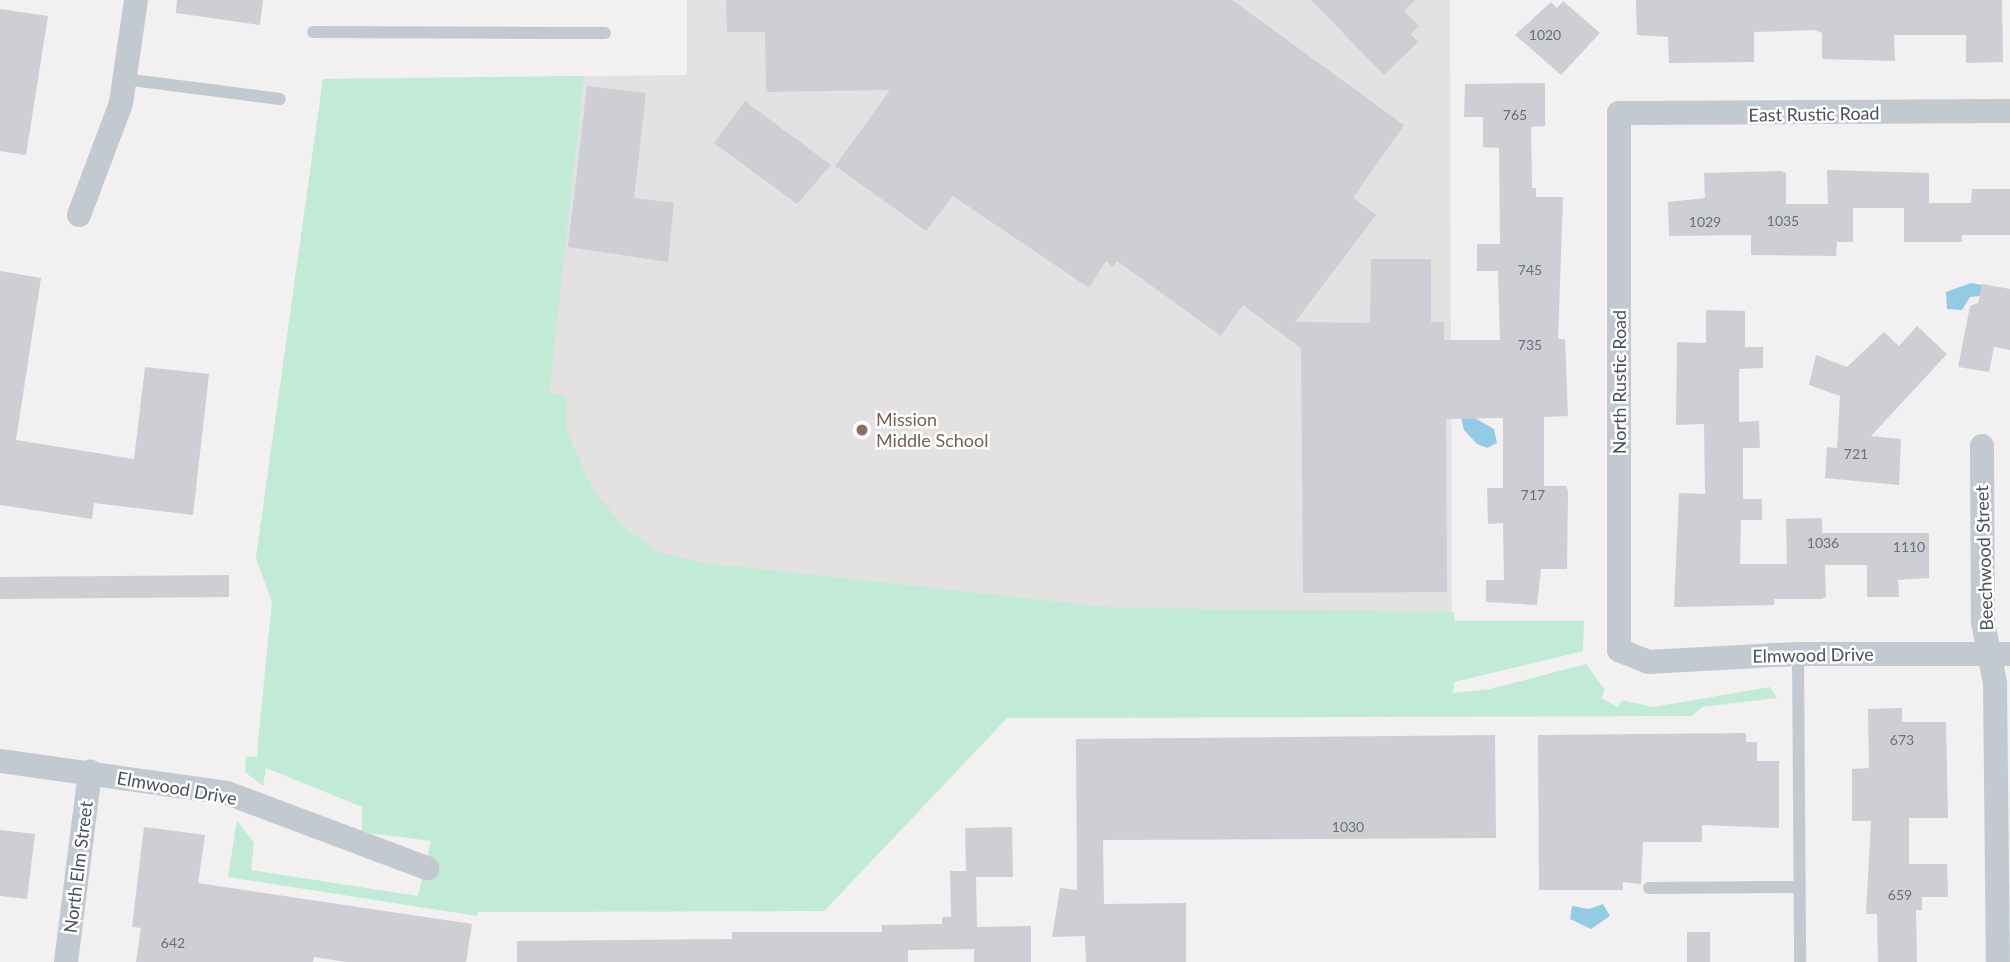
<!DOCTYPE html>
<style>
body{margin:0}
#map{position:relative;width:2010px;height:962px;overflow:hidden;background:#f2f0f0;font-family:Lato,sans-serif}
div>[style]{position:absolute}
.education>*{inset:0;background:#e3e1e1}
.green>*{inset:0;background:#c2ebd7}
.water>*{inset:0;background:#93cbe5}
.building>*{inset:0;background:#cdcfd4}
.service>*{height:12px;margin:-6px;padding:0 6px;transform-origin:6px;border-radius:6px;background:#c2c9d0}
.minor>*{height:24px;margin:-12px;padding:0 12px;transform-origin:12px;border-radius:12px;background:#c2c9d0}
.dots>*{width:19px;height:19px;translate:-50% -50%;box-sizing:border-box;border:4px solid #fff;border-radius:50%}
span{translate:-50% -50%;white-space:nowrap;text-align:center;line-height:1.15;-webkit-text-stroke:5px #fff;paint-order:stroke}
.number-label{font-size:14px;color:#6a707a}
.number-label span{-webkit-text-stroke-width:0}
.street-label{font-size:18px;color:#49515c}
.education-label{font-size:18px;color:#785e54}
.left{translate:0 -50%;text-align:left}
</style>
<div id="map">
<div class="education">
<div style="clip-path:polygon(687px 0,1450px 0,1452px 716px,1007px 718px,824px 911px,500px 835px,257px 750px,272px 602px,256px 558px,323px 79px,687px 75px)"></div>
</div>
<div class="green">
<div style="clip-path:polygon(584px 76px,549px 393px,566px 396px,566px 430px,593px 490px,625px 528px,660px 553px,705px 563px,1117px 608px,1454px 612px,1455px 621px,1584px 621px,1583px 651px,1454px 682px,1453px 693px,1490px 689px,1586px 664px,1605px 690px,1601px 698px,1618px 707px,1622px 700px,1653px 707px,1770px 687px,1777px 698px,1702px 707px,1692px 716px,1007px 718px,824px 911px,478px 912px,477px 916px,228px 877px,237px 820px,254px 843px,251px 870px,418px 896px,431px 841px,362px 832px,362px 807px,266px 768px,263px 786px,245px 772px,246px 756px,257px 757px,272px 602px,256px 558px,323px 79px)"></div>
</div>
<div class="water">
<div style="clip-path:polygon(1971px 283px,1982px 285px,1980px 296px,1970px 297px,1962px 310px,1947px 309px,1946px 292px)"></div>
<div style="clip-path:polygon(1461px 417px,1473px 417px,1494px 429px,1497px 443px,1487px 448px,1477px 444px,1464px 430px)"></div>
<div style="clip-path:polygon(1603px 904px,1610px 916px,1591px 929px,1570px 919px,1572px 906px,1589px 909px)"></div>
</div>
<div class="building">
<div style="clip-path:polygon(177px 0,263px 0,260px 25px,176px 13px)"></div>
<div style="clip-path:polygon(726px 0,1232px 0,1404px 125px,1353px 198px,1376px 215px,1295px 322px,1370px 323px,1371px 259px,1431px 259px,1431px 322px,1444px 322px,1444px 340px,1500px 340px,1498px 271px,1477px 271px,1477px 244px,1500px 244px,1499px 148px,1483px 147px,1483px 117px,1464px 117px,1465px 84px,1545px 83px,1545px 126px,1531px 127px,1532px 188px,1536px 188px,1536px 197px,1563px 197px,1558px 339px,1565px 339px,1568px 416px,1544px 417px,1544px 486px,1566px 486px,1568px 491px,1567px 569px,1541px 569px,1537px 605px,1486px 602px,1486px 580px,1504px 580px,1503px 523px,1488px 524px,1487px 488px,1503px 488px,1503px 418px,1446px 419px,1447px 592px,1303px 593px,1301px 348px,1243px 305px,1221px 336px,1117px 261px,1113px 267px,1106px 261px,1089px 288px,953px 196px,926px 231px,835px 166px,890px 90px,766px 92px,765px 32px,727px 32px)"></div>
<div style="clip-path:polygon(1311px 0,1415px 0,1404px 11px,1419px 26px,1411px 34px,1418px 42px,1384px 75px)"></div>
<div style="clip-path:polygon(1636px 0,2002px 0,2003px 62px,1966px 63px,1966px 35px,1894px 35px,1895px 61px,1822px 59px,1822px 33px,1814px 30px,1754px 32px,1754px 62px,1669px 63px,1668px 37px,1637px 35px)"></div>
<div style="clip-path:polygon(1563px 1px,1600px 33px,1561px 75px,1515px 35px,1551px 2px,1557px 8px)"></div>
<div style="clip-path:polygon(0 9px,48px 16px,26px 155px,0 151px)"></div>
<div style="clip-path:polygon(587px 86px,646px 93px,634px 198px,674px 203px,668px 262px,568px 247px)"></div>
<div style="clip-path:polygon(745px 101px,831px 165px,797px 204px,714px 143px)"></div>
<div style="clip-path:polygon(1827px 170px,1929px 173px,1929px 203px,1971px 203px,1972px 189px,2010px 189px,2010px 235px,1962px 235px,1962px 242px,1904px 242px,1904px 208px,1853px 208px,1853px 242px,1837px 242px,1836px 256px,1751px 255px,1751px 235px,1669px 236px,1668px 202px,1705px 198px,1704px 173px,1781px 171px,1786px 173px,1786px 204px,1828px 204px)"></div>
<div style="clip-path:polygon(0 271px,41px 278px,16px 440px,134px 459px,145px 367px,209px 374px,193px 515px,94px 503px,92px 519px,0 505px)"></div>
<div style="clip-path:polygon(1982px 284px,2010px 289px,2010px 350px,1994px 347px,1989px 372px,1958px 367px,1970px 306px,1978px 303px)"></div>
<div style="clip-path:polygon(1706px 310px,1745px 311px,1745px 347px,1763px 347px,1763px 368px,1739px 369px,1739px 422px,1759px 421px,1760px 448px,1743px 448px,1743px 499px,1762px 499px,1762px 520px,1741px 520px,1740px 564px,1787px 564px,1786px 519px,1822px 518px,1822px 533px,1929px 533px,1929px 578px,1898px 580px,1899px 597px,1867px 597px,1867px 565px,1825px 565px,1826px 597px,1821px 599px,1774px 599px,1774px 605px,1674px 607px,1679px 493px,1705px 494px,1704px 424px,1676px 425px,1677px 342px,1706px 343px)"></div>
<div style="clip-path:polygon(1917px 326px,1947px 354px,1871px 436px,1901px 439px,1899px 485px,1825px 478px,1827px 447px,1837px 448px,1840px 396px,1809px 385px,1816px 355px,1847px 367px,1884px 332px,1899px 346px)"></div>
<div style="clip-path:polygon(229px 575px,229px 597px,0 599px,0 577px)"></div>
<div style="clip-path:polygon(1902px 708px,1902px 722px,1946px 722px,1948px 818px,1909px 818px,1909px 864px,1947px 864px,1948px 897px,1922px 897px,1922px 910px,1916px 910px,1917px 962px,1878px 962px,1877px 914px,1866px 914px,1871px 821px,1852px 821px,1852px 769px,1869px 768px,1868px 709px)"></div>
<div style="clip-path:polygon(1746px 733px,1746px 742px,1757px 742px,1757px 761px,1779px 761px,1779px 828px,1702px 825px,1702px 842px,1643px 842px,1641px 884px,1623px 882px,1623px 890px,1539px 890px,1538px 735px)"></div>
<div style="clip-path:polygon(1495px 735px,1496px 838px,1103px 840px,1104px 904px,1186px 903px,1186px 962px,1086px 962px,1085px 936px,1052px 937px,1060px 888px,1077px 890px,1076px 739px)"></div>
<div style="clip-path:polygon(144px 827px,205px 835px,198px 883px,472px 924px,466px 962px,346px 962px,314px 957px,313px 962px,136px 962px,141px 928px,132px 927px)"></div>
<div style="clip-path:polygon(1012px 827px,1013px 877px,976px 877px,977px 927px,1031px 926px,1031px 962px,974px 962px,974px 949px,908px 950px,908px 962px,517px 962px,517px 941px,732px 939px,732px 932px,882px 932px,882px 925px,942px 924px,942px 917px,951px 917px,950px 871px,966px 871px,965px 828px)"></div>
<div style="clip-path:polygon(0 830px,35px 834px,27px 899px,0 896px)"></div>
<div style="clip-path:polygon(1687px 932px,1710px 932px,1710px 962px,1687px 962px)"></div>
</div>
<div class="service">
<div style="left:313px;top:32px;width:292px;rotate:0.2deg"></div>
<div style="left:124px;top:79px;width:157px;rotate:7.3deg"></div>
<div style="left:1798px;top:654px;width:308px;rotate:89.6deg"></div>
<div style="left:1649px;top:888px;width:150px;rotate:-0.4deg"></div>
</div>
<div class="minor">
<div style="left:2010px;top:111px;width:391px;rotate:179.7deg"></div>
<div style="left:1619px;top:113px;width:537px;rotate:90deg"></div>
<div style="left:1619px;top:650px;width:31px;rotate:22deg"></div>
<div style="left:1648px;top:662px;width:150px;rotate:-3.1deg"></div>
<div style="left:1798px;top:654px;width:212px"></div>
<div style="left:79px;top:215px;width:120px;rotate:-69.4deg"></div>
<div style="left:121px;top:103px;width:104px;rotate:-81.7deg"></div>
<div style="left:1982px;top:446px;width:176px;rotate:89.7deg"></div>
<div style="left:1983px;top:622px;width:62px;rotate:78.9deg"></div>
<div style="left:1995px;top:683px;width:279px;rotate:89.4deg"></div>
<div style="left:0;top:761px;width:229px;rotate:8deg"></div>
<div style="left:227px;top:793px;width:214px;rotate:20.6deg"></div>
<div style="left:66px;top:962px;width:192px;rotate:-82.8deg"></div>
</div>
<div class="dots">
<div style="left:862px;top:430px;background:#8d6e63"></div>
</div>
<div class="number-label">
<span style="left:1545px;top:35px">1020</span>
<span style="left:1515px;top:115px">765</span>
<span style="left:1783px;top:221px">1035</span>
<span style="left:1705px;top:222px">1029</span>
<span style="left:1530px;top:270px">745</span>
<span style="left:1530px;top:345px">735</span>
<span style="left:1856px;top:454px">721</span>
<span style="left:1533px;top:495px">717</span>
<span style="left:1823px;top:543px">1036</span>
<span style="left:1909px;top:547px">1110</span>
<span style="left:1902px;top:740px">673</span>
<span style="left:1348px;top:827px">1030</span>
<span style="left:1900px;top:895px">659</span>
<span style="left:173px;top:943px">642</span>
</div>
<div class="street-label">
<span style="left:1814px;top:114px;rotate:-1deg">East Rustic Road</span>
<span style="left:1619px;top:382px;rotate:-90deg">North Rustic Road</span>
<span style="left:1984px;top:558px;rotate:-92deg">Beechwood Street</span>
<span style="left:1813px;top:655px;rotate:-1deg">Elmwood Drive</span>
<span style="left:177px;top:788px;rotate:10deg">Elmwood Drive</span>
<span style="left:78px;top:867px;rotate:-83deg">North Elm Street</span>
</div>
<div class="education-label">
<span class="left" style="left:876px;top:430px">Mission<br>Middle School</span>
</div>
</div>
